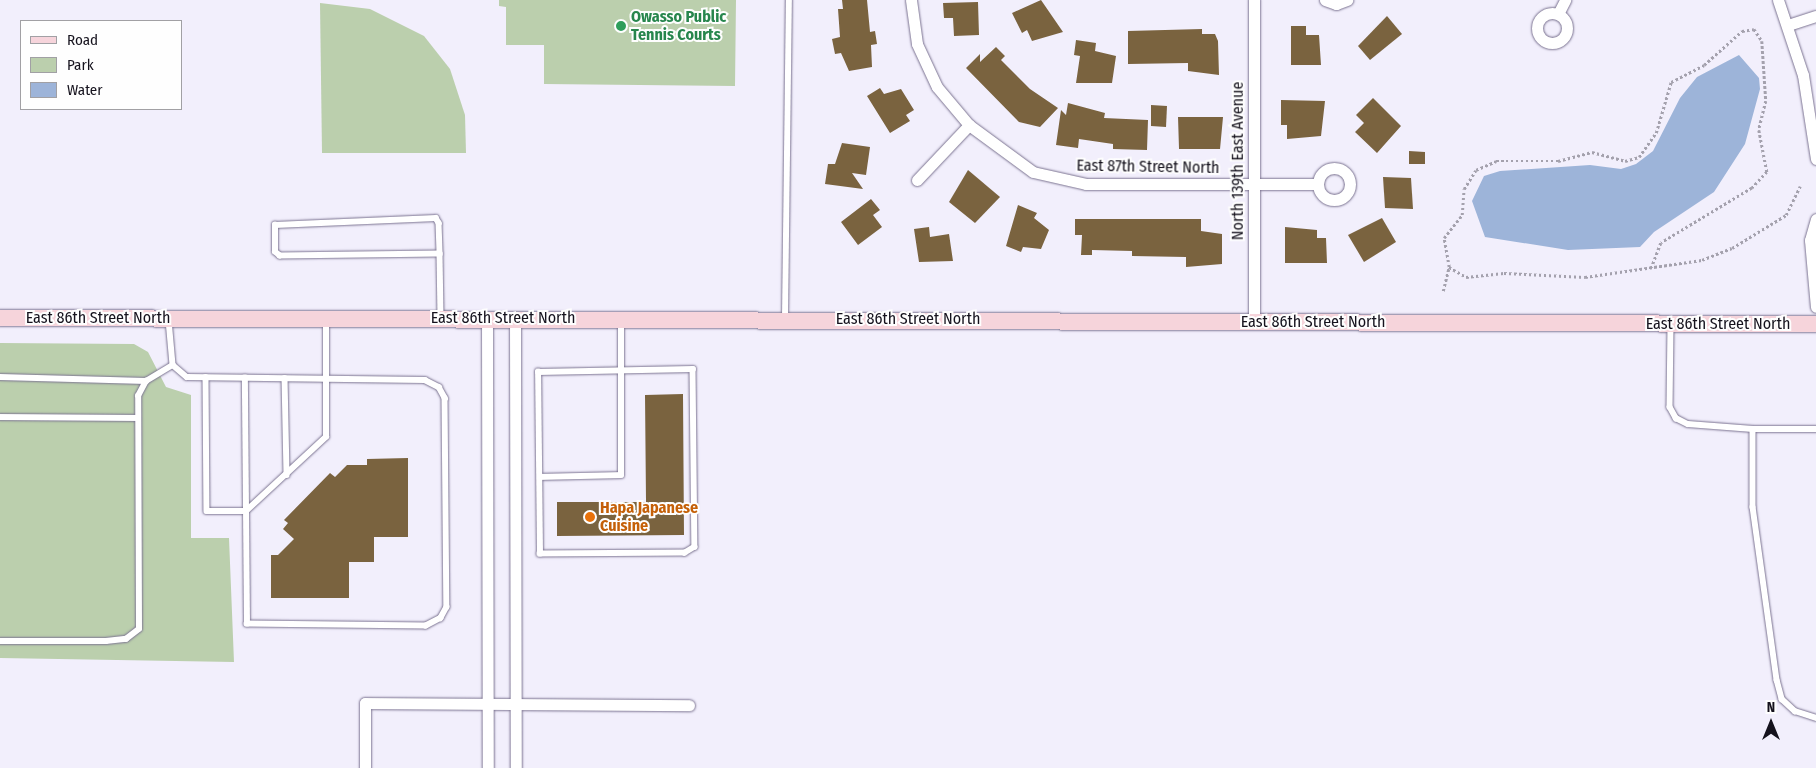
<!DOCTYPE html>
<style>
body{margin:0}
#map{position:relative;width:1816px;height:768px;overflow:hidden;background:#f2effc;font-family:"Fira Sans Condensed",sans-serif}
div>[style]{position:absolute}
.green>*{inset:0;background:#bbcfad}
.water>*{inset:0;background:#9db4d9}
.building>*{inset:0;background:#7a633f}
.path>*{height:2.5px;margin-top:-1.25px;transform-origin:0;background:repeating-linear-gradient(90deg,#a4a1ad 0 2.5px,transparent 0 5px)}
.roads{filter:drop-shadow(0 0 1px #7b7391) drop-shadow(0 0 1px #7b7391)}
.service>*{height:5.5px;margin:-2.75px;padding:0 2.75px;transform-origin:2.75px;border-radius:2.75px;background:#fff}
.minor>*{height:11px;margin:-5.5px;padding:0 5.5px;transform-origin:5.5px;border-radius:5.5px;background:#fff}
.minor>.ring{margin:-5.5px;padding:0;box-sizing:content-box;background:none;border:11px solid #fff;border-radius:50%}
.secondary>*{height:16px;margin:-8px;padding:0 8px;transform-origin:8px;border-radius:8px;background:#f6d4db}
.dots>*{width:14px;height:14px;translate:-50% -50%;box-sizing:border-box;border:2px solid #fefefe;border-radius:50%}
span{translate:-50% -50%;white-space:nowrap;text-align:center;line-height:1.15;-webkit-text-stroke:4px #fefefe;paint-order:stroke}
.leisure-label{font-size:16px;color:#27864d;font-weight:700}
.left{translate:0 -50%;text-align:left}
.street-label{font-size:16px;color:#15121d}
.food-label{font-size:16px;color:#c56008;font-weight:700}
.legend{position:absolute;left:20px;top:20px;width:162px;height:90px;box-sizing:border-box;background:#fefefe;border:1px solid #a1a0a4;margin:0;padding:6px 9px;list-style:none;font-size:15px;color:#15121d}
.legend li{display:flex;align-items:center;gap:10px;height:25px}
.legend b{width:25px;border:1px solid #a1a0a4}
.north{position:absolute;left:1746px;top:698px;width:50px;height:50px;-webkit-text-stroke:4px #fefefe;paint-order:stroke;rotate:0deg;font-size:14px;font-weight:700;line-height:20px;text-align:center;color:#15121d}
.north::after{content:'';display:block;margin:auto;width:18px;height:22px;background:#15121d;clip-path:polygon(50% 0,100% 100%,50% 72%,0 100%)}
</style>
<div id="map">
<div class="green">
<div style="clip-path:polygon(499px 0,736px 0,735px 86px,544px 84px,544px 45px,506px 45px,506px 7px,499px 6px)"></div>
<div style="clip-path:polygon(320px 3px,370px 9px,424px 36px,450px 69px,465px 115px,466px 153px,322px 153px)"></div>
<div style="clip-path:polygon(0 343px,134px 344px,148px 352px,166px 387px,191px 395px,191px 538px,229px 538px,234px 662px,0 658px)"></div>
</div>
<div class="water">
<div style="clip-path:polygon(1739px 55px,1759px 78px,1760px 89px,1745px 144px,1714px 192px,1654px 232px,1640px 247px,1568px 250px,1485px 237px,1472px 201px,1484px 176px,1500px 171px,1590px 165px,1621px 169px,1636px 164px,1653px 151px,1680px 98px,1697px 77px)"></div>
</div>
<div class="building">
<div style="clip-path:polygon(842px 0,867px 0,870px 32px,875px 31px,877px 44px,871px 45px,872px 67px,849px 71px,841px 53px,835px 54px,832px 39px,840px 37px,838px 9px,843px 9px)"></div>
<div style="clip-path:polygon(1041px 0,1063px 32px,1032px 41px,1027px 30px,1022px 33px,1012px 13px)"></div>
<div style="clip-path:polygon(978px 2px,979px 35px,954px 36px,953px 18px,944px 18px,943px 3px)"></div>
<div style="clip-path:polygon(1387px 16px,1402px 34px,1370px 60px,1358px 46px)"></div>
<div style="clip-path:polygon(1291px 26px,1306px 26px,1306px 35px,1319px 35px,1321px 65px,1291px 65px)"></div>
<div style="clip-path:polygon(1202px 29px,1202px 34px,1215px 34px,1218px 41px,1219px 75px,1188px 71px,1188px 63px,1128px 64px,1128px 31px)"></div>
<div style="clip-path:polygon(1076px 40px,1096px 43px,1095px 51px,1116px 56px,1112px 83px,1076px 83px,1080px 56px,1074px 55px)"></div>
<div style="clip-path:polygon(996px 47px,1005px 56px,1001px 60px,1030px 89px,1058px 108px,1040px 127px,1019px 122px,966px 68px,980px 54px,980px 62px)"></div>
<div style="clip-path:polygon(880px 88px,884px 94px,901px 89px,914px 110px,906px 115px,910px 121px,890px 133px,867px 96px)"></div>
<div style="clip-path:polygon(1373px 98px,1401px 126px,1377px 153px,1355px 132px,1364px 123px,1356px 115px)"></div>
<div style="clip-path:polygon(1281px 100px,1325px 101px,1321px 136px,1287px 139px,1287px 125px,1281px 125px)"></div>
<div style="clip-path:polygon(1068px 103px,1105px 113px,1104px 118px,1148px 120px,1147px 150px,1113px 149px,1113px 144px,1079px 139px,1078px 148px,1056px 145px,1061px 110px,1066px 115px)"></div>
<div style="clip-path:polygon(1151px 105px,1167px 106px,1166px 127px,1151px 126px)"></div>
<div style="clip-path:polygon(1178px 117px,1223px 117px,1220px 149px,1179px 149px)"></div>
<div style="clip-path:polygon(842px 143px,870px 147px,866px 175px,852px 173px,863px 189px,825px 184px,828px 164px,835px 164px)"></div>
<div style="clip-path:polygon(1409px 151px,1425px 152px,1425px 164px,1409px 164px)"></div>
<div style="clip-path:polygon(968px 170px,1000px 197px,975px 223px,949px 202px)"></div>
<div style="clip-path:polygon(1383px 177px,1411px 178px,1413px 209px,1385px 208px)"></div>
<div style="clip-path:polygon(871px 199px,880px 210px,873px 215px,882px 227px,858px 245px,841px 222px)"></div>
<div style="clip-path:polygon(1018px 205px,1037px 213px,1034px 218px,1049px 230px,1041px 249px,1023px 247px,1021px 252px,1006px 246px)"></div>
<div style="clip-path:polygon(1382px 218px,1396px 242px,1364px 262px,1348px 235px)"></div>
<div style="clip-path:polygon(1075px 219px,1201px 219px,1201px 231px,1222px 234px,1222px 264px,1186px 267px,1186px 257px,1132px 256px,1132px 251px,1092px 250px,1092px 255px,1081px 255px,1082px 235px,1075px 235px)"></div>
<div style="clip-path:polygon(929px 227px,930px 237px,949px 234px,953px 261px,919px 262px,914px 229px)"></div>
<div style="clip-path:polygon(1285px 227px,1317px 230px,1317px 238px,1326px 238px,1327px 263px,1285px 263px)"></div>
<div style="clip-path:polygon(683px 394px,684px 535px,557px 536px,557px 502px,646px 502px,645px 395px)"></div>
<div style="clip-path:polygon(408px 458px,408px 537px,374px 537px,374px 562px,349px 562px,349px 598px,271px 598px,271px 555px,278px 555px,294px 539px,283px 529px,288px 523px,284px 520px,330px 473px,335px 477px,347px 465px,367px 465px,367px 459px)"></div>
</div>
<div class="path">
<div style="left:1449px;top:267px;width:29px;rotate:-100deg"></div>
<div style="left:1444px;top:238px;width:29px;rotate:-52deg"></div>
<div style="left:1462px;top:215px;width:26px;rotate:-86deg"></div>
<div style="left:1464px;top:189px;width:22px;rotate:-58deg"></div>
<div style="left:1476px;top:170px;width:22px;rotate:-24deg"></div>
<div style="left:1496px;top:161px;width:62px"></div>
<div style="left:1558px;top:161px;width:35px;rotate:-15deg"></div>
<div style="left:1592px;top:152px;width:34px;rotate:15deg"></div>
<div style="left:1625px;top:161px;width:15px;rotate:-16deg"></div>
<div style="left:1639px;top:157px;width:29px;rotate:-55deg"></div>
<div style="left:1656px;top:133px;width:53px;rotate:-73.6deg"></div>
<div style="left:1671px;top:82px;width:37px;rotate:-27deg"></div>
<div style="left:1704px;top:65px;width:51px;rotate:-41.8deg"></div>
<div style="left:1742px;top:31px;width:12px;rotate:-9deg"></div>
<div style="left:1754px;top:29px;width:14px;rotate:56deg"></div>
<div style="left:1762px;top:41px;width:60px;rotate:86.2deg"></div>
<div style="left:1766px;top:101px;width:30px;rotate:104deg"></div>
<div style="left:1759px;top:130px;width:43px;rotate:79.2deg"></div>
<div style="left:1767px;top:172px;width:22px;rotate:133deg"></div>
<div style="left:1752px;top:188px;width:106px;rotate:148.9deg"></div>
<div style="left:1661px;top:243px;width:26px;rotate:111deg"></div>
<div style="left:1443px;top:291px;width:25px;rotate:-76deg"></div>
<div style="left:1449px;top:267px;width:20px;rotate:30deg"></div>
<div style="left:1466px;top:277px;width:38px;rotate:-6deg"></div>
<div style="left:1504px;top:273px;width:81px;rotate:2.8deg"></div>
<div style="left:1585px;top:277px;width:118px;rotate:-8.3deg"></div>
<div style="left:1702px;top:260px;width:32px;rotate:-22deg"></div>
<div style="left:1732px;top:248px;width:63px;rotate:-31.4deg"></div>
<div style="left:1786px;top:215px;width:32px;rotate:-64deg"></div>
</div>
<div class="roads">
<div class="service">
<div style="left:440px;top:254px;width:160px;rotate:179.3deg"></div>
<div style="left:280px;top:256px;width:6px;rotate:-141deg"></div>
<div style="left:275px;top:252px;width:27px;rotate:-90deg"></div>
<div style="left:275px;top:225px;width:161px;rotate:-2.5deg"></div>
<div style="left:436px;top:218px;width:6px;rotate:59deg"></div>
<div style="left:439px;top:223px;width:31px;rotate:88deg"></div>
<div style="left:440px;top:254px;width:64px;rotate:89.1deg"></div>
<div style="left:785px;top:318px;width:318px;rotate:-89.3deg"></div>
<div style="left:169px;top:320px;width:45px;rotate:84.9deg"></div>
<div style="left:173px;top:365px;width:18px;rotate:41deg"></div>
<div style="left:187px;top:377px;width:238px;rotate:0.7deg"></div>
<div style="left:425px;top:380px;width:16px;rotate:27deg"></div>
<div style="left:439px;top:387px;width:13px;rotate:61deg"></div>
<div style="left:445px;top:398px;width:209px;rotate:89.5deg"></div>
<div style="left:447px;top:607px;width:13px;rotate:119deg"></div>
<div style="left:441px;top:618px;width:17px;rotate:152deg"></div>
<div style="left:426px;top:626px;width:179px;rotate:-179.4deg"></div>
<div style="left:247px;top:624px;width:246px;rotate:-90.5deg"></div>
<div style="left:1671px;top:326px;width:81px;rotate:90.7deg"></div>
<div style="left:1670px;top:407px;width:13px;rotate:61deg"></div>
<div style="left:1676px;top:418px;width:13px;rotate:27deg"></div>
<div style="left:1688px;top:424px;width:65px;rotate:4.4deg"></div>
<div style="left:1753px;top:429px;width:78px;rotate:90deg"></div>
<div style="left:1753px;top:507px;width:175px;rotate:82.1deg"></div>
<div style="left:1777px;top:680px;width:20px;rotate:75deg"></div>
<div style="left:1782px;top:699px;width:18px;rotate:43deg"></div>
<div style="left:1795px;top:711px;width:22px;rotate:18deg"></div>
<div style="left:693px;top:369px;width:178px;rotate:89.4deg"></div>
<div style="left:695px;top:547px;width:12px;rotate:149deg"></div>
<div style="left:685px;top:553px;width:145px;rotate:179.6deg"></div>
<div style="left:540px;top:554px;width:182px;rotate:-90.6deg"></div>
<div style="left:538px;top:372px;width:155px;rotate:-1.1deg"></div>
<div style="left:0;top:377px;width:146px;rotate:1.6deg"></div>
<div style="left:206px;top:377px;width:134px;rotate:89.6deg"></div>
<div style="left:207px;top:511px;width:39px"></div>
<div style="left:246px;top:511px;width:109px;rotate:-42.8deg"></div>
<div style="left:326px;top:437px;width:116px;rotate:-90deg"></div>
<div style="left:285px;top:378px;width:97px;rotate:88.8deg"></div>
<div style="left:0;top:417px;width:138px;rotate:0.4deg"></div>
<div style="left:1753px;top:429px;width:63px"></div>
<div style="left:540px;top:477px;width:81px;rotate:-1.4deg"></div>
<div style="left:621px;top:475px;width:155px;rotate:-90deg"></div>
<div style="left:0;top:641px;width:106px"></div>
<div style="left:106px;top:641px;width:20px;rotate:-6deg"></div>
<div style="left:126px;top:639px;width:16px;rotate:-38deg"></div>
<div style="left:139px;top:629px;width:233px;rotate:-90.2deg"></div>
<div style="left:138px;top:396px;width:17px;rotate:-62deg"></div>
<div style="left:146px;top:381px;width:31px;rotate:-31deg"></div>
</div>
<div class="minor">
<div style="left:911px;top:0;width:44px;rotate:82.2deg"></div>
<div style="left:917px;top:44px;width:47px;rotate:65.1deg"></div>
<div style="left:937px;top:87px;width:50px;rotate:49.9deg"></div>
<div style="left:969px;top:125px;width:79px;rotate:36.3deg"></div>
<div style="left:1033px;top:172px;width:54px;rotate:12.8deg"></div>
<div style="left:1086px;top:184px;width:231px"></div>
<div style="left:1254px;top:0;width:322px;rotate:90deg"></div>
<div style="left:1325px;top:0;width:12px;rotate:20deg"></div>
<div style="left:1336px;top:4px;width:12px;rotate:-20deg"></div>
<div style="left:1778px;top:0;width:79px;rotate:71.6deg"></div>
<div style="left:1803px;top:75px;width:85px;rotate:81.2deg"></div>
<div class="ring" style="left:1537px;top:13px;width:19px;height:19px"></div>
<div style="left:1558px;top:14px;width:16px;rotate:-63deg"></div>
<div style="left:1788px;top:25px;width:29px;rotate:-18deg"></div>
<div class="ring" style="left:1318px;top:168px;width:21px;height:21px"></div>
<div style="left:917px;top:180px;width:76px;rotate:-46.6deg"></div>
<div style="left:1816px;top:219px;width:22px;rotate:106deg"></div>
<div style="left:1810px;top:240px;width:67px;rotate:84.9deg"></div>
<div style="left:487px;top:318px;width:450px;rotate:89.9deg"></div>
<div style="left:515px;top:318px;width:450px;rotate:89.9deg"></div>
<div style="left:365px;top:768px;width:65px;rotate:-90deg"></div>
<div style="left:365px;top:703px;width:324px;rotate:0.4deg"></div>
</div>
<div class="secondary">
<div style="left:0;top:318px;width:1816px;rotate:0.19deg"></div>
</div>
</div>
<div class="dots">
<div style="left:621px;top:26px;background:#2e9e5b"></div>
<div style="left:590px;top:517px;background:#e8710a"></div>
</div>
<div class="leisure-label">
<span class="left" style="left:631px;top:26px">Owasso Public<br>Tennis Courts</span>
</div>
<div class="street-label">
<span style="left:1238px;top:161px;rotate:-90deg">North 139th East Avenue</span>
<span style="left:1148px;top:167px;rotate:1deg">East 87th Street North</span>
<span style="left:98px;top:318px">East 86th Street North</span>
<span style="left:503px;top:318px">East 86th Street North</span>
<span style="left:908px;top:319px">East 86th Street North</span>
<span style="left:1313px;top:322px">East 86th Street North</span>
<span style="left:1718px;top:324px">East 86th Street North</span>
</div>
<div class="food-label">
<span class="left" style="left:600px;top:517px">Hapa Japanese<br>Cuisine</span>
</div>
<ul class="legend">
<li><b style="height:6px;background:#f6d4db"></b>Road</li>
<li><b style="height:14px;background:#bbcfad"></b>Park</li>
<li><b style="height:14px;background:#9db4d9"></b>Water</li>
</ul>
<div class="north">N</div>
</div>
